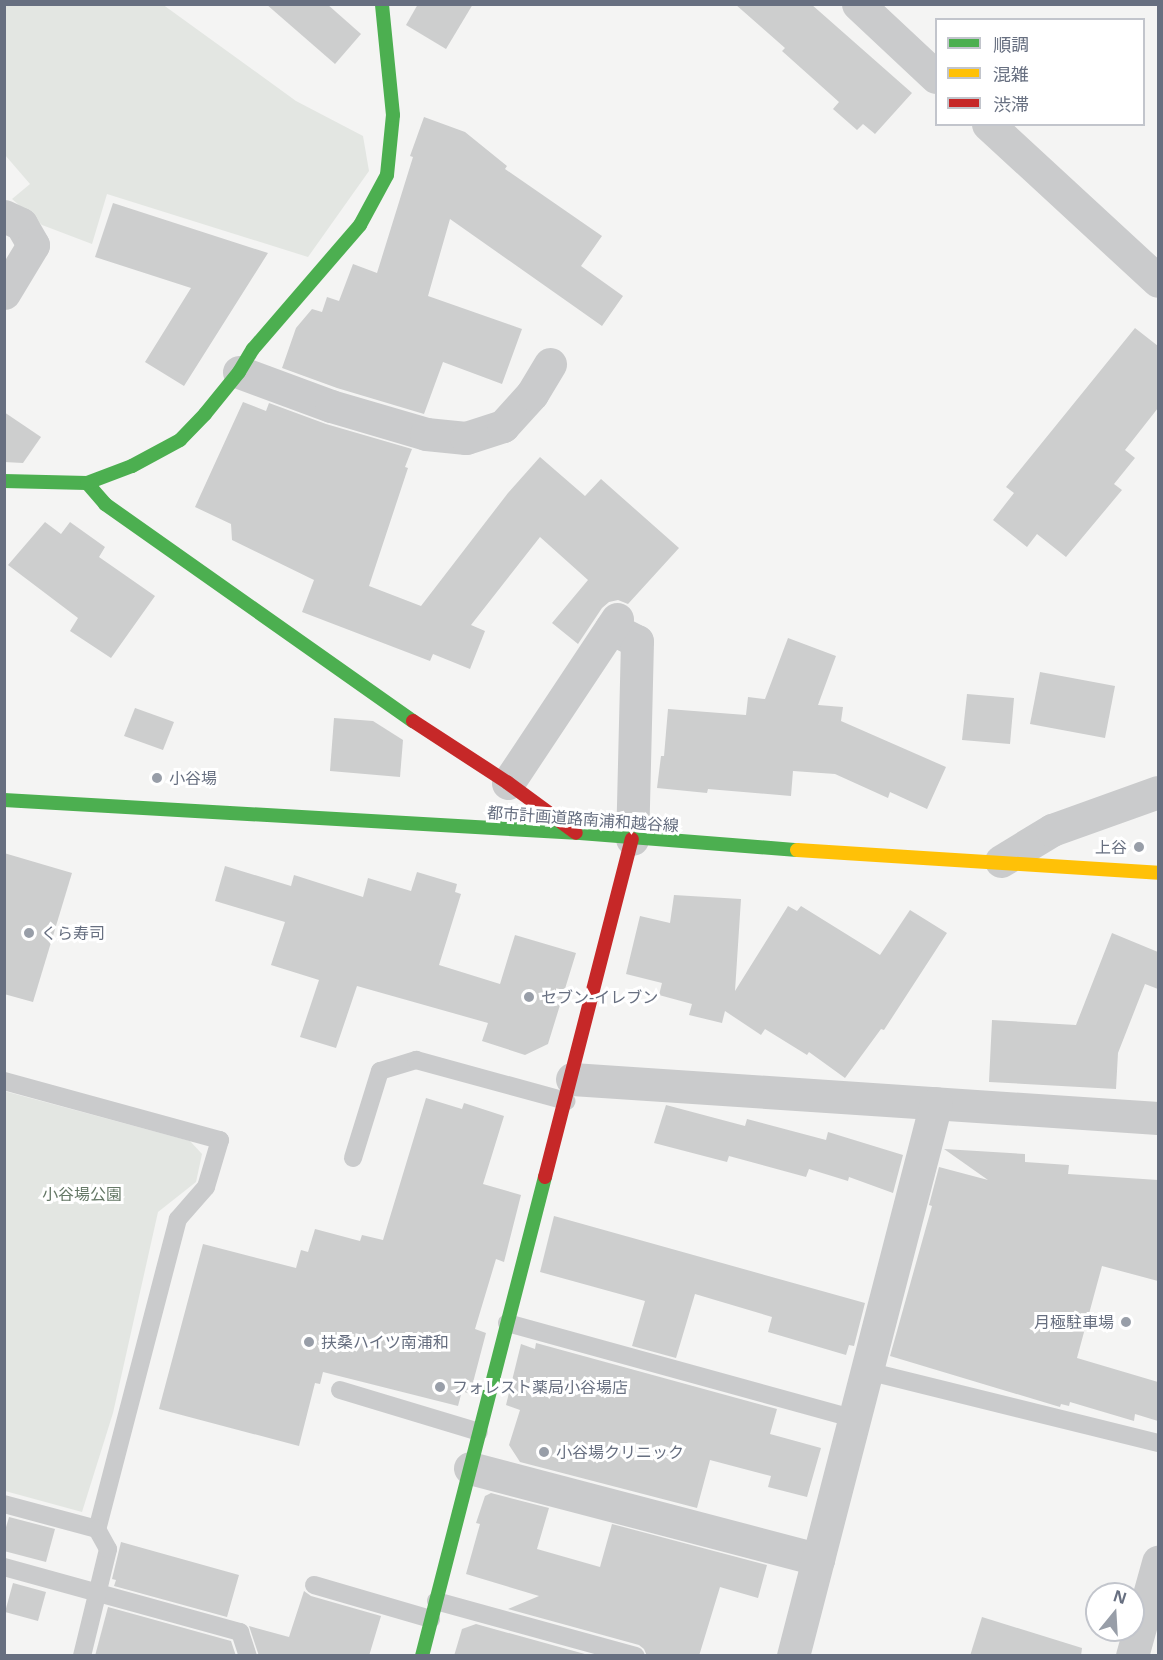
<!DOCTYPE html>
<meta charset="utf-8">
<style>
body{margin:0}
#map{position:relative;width:1163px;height:1660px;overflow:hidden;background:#f4f4f3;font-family:"Noto Sans","Noto Sans JP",sans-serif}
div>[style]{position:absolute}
.green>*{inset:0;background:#e3e6e2}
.building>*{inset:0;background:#cdcece}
.lane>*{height:18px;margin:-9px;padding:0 9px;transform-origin:9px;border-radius:9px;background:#cacbcc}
.street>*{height:33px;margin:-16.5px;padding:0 16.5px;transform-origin:16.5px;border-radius:16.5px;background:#cacbcc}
.fast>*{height:14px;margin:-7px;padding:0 7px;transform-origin:7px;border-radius:7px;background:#4caf50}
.slow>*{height:14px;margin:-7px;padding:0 7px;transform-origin:7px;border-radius:7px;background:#ffc107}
.jam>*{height:14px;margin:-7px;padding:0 7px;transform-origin:7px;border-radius:7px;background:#c62828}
.dots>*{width:16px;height:16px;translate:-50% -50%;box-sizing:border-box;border:3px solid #fff;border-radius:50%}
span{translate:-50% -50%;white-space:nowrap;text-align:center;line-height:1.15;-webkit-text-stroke:6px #fff;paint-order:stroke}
.poi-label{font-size:16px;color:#676f80}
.left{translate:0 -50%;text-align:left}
.right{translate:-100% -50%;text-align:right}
.street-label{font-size:16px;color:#676f80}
.park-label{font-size:16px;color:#657866}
.frame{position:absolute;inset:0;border:6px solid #676f80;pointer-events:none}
.legend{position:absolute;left:935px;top:18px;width:210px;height:108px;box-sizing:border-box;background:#fff;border:2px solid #c2c5cc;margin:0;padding:8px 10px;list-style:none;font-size:18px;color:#676f80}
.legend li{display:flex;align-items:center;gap:12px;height:30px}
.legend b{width:30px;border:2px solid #c2c5cc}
.north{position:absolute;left:1085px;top:1582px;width:60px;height:60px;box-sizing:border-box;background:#fff;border:2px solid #c2c5cc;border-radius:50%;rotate:18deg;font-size:16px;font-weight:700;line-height:24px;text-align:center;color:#676f80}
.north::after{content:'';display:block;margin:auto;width:21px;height:27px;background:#989ea8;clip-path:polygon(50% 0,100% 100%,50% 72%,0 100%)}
</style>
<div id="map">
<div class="green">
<div style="clip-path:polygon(162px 4px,296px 101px,363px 136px,369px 171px,308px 257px,107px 194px,92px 244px,42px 225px,12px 199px,30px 184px,5px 155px,5px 5px)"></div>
<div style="clip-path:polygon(4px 1091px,190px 1141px,202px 1154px,196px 1182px,158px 1212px,113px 1413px,82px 1512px,5px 1491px)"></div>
</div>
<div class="building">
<div style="clip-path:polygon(266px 4px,327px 4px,361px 34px,335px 64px)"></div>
<div style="clip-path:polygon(418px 4px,473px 4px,446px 49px,406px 25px)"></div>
<div style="clip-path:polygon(735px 4px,811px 4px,912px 93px,875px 134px,863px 124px,857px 130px,833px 109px,839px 102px,782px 51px,785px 48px)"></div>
<div style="clip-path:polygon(424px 117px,465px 132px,507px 166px,505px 169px,602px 236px,581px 266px,623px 296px,602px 326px,450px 219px,428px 296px,522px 329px,502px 384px,443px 362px,424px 414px,337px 388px,282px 368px,296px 328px,312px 309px,322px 312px,327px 297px,339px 301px,353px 264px,377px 273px,413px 157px,410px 156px)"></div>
<div style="clip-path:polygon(113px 203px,268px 253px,184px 386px,145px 362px,191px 288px,95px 257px)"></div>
<div style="clip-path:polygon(1135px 328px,1158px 346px,1158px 408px,1125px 450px,1135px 458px,1114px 484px,1122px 490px,1066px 557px,1037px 534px,1027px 547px,993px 520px,1014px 493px,1006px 487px)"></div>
<div style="clip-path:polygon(243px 402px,266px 411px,269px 403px,326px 424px,412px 449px,405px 467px,408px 468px,369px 586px,421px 606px,508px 493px,540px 457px,585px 496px,601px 479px,679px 548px,628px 604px,618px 600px,609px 602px,602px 608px,578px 644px,552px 623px,588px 580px,540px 537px,471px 625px,485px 631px,470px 669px,433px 654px,430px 661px,302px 612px,314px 580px,232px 540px,231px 524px,195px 507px)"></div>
<div style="clip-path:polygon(4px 412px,41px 437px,23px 463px,4px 462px)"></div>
<div style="clip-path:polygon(45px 522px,61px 534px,70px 522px,105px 547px,99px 557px,155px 596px,111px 658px,70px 631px,78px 618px,8px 565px)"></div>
<div style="clip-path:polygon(788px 638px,836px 656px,818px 705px,843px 707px,841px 721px,946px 767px,927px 809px,890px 792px,888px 798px,835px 774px,793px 771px,791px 796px,708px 789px,707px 793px,657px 788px,661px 756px,664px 756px,668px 709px,746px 715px,748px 697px,765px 699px)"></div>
<div style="clip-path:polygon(1040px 672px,1115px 686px,1105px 738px,1030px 724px)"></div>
<div style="clip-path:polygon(967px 694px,1014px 698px,1010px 744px,962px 740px)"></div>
<div style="clip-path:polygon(135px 708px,174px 722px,163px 750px,124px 736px)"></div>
<div style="clip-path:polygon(334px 718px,373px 721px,403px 740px,400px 777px,330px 771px)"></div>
<div style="clip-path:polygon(4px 853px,72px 873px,33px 1002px,4px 994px)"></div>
<div style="clip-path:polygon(225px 866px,291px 886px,294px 875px,363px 897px,368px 878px,411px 891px,417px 872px,457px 884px,455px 892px,461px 894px,439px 965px,500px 984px,515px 935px,576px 953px,548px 1044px,525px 1055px,482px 1041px,488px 1023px,357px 986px,336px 1048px,300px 1037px,319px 980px,271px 965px,285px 922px,215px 901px)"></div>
<div style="clip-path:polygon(674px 895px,741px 899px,735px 991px,788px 906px,797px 911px,801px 906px,880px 955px,910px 910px,947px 933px,884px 1030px,881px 1029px,845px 1078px,809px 1052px,807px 1055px,765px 1029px,761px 1035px,725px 1011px,722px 1023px,689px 1015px,692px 1004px,659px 995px,662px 983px,626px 974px,640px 916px,670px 923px)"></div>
<div style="clip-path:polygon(1112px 933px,1158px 952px,1158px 989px,1145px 984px,1118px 1053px,1116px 1089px,989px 1082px,992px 1020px,1076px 1025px)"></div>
<div style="clip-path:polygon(426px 1098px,462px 1109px,464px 1103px,504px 1116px,483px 1184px,521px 1195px,504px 1262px,496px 1259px,475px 1329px,486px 1333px,470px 1394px,462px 1391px,458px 1406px,323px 1372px,320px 1384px,315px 1383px,299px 1446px,159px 1409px,203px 1244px,296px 1268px,301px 1250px,308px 1252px,315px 1229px,360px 1241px,362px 1235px,383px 1240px)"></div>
<div style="clip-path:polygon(666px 1105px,745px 1126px,747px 1119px,826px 1140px,828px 1132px,903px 1155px,893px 1193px,849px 1177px,848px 1181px,809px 1169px,806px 1177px,729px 1156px,727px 1162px,654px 1143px)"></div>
<div style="clip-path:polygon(944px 1149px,1025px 1154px,1025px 1162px,1069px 1165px,1068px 1174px,1158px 1180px,1158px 1281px,1102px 1266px,1077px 1358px,1158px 1382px,1158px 1421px,1135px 1414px,1134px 1421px,1070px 1402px,1069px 1406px,1061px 1404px,1060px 1407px,890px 1356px,932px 1206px,929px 1205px,939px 1167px,988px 1180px)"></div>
<div style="clip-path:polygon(554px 1216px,865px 1303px,854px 1346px,849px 1345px,846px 1355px,768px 1332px,772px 1317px,695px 1294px,676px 1358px,632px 1346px,645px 1301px,540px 1272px)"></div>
<div style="clip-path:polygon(536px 1343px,777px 1409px,770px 1434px,821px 1448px,807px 1497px,768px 1487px,771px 1476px,710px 1460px,697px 1508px,520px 1462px,509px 1445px,520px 1410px,506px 1405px,521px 1344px,535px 1349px)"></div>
<div style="clip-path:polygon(491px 1493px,549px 1508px,537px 1549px,600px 1567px,612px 1524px,767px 1565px,758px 1598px,720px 1587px,699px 1656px,647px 1656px,644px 1649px,639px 1645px,508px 1609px,539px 1596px,466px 1574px,480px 1524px,476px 1523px,485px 1496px)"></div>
<div style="clip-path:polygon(9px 1517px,55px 1529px,46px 1562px,4px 1551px,4px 1534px)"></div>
<div style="clip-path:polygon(121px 1542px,239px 1575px,227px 1617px,114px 1586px,116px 1580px,112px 1579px)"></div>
<div style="clip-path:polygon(13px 1583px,46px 1592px,38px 1621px,5px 1612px)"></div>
<div style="clip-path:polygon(304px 1591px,311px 1596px,381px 1616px,369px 1656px,259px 1656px,249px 1626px,289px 1637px)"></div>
<div style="clip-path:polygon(108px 1607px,231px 1641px,236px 1656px,95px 1656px)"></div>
<div style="clip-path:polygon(982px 1617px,1082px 1648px,1081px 1656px,970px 1656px)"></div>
<div style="clip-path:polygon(476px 1624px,592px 1656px,454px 1656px,462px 1629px)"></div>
</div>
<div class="lane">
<div style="left:4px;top:1081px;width:224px;rotate:15.3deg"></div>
<div style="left:220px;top:1140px;width:49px;rotate:106.6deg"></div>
<div style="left:206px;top:1187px;width:43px;rotate:131.2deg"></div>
<div style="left:178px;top:1219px;width:320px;rotate:104.6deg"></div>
<div style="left:97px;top:1529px;width:96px;rotate:-165deg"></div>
<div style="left:353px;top:1158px;width:91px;rotate:-72.8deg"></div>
<div style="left:380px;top:1071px;width:38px;rotate:-17deg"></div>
<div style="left:416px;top:1060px;width:156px;rotate:15.3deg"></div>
<div style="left:507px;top:1323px;width:361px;rotate:15.4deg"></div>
<div style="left:867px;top:1371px;width:300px;rotate:13.9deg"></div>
<div style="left:340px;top:1390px;width:145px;rotate:16.8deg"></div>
<div style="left:4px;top:1567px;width:245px;rotate:15.4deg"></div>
<div style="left:240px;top:1632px;width:25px;rotate:72deg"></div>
<div style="left:314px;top:1585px;width:122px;rotate:16.2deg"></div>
<div style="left:436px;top:1601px;width:207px;rotate:15.4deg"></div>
<div style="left:82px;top:1656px;width:110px;rotate:-76.3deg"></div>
<div style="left:108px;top:1549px;width:23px;rotate:-119deg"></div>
</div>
<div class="street">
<div style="left:858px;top:4px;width:107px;rotate:43.1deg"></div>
<div style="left:988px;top:124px;width:231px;rotate:42.7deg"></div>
<div style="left:4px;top:216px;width:19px;rotate:25deg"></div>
<div style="left:21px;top:224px;width:24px;rotate:60deg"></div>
<div style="left:33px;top:245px;width:56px;rotate:121.1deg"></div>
<div style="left:239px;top:372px;width:98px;rotate:20.3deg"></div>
<div style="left:331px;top:406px;width:99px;rotate:16.4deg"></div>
<div style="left:426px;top:434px;width:40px;rotate:5.7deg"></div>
<div style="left:466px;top:438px;width:39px;rotate:-18deg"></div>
<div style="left:503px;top:426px;width:43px;rotate:-47.8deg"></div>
<div style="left:532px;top:394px;width:35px;rotate:-59deg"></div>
<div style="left:611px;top:628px;width:29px;rotate:27deg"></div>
<div style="left:637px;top:641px;width:198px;rotate:91.4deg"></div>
<div style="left:508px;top:783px;width:197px;rotate:-56.4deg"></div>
<div style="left:1001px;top:861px;width:60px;rotate:-31.3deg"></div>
<div style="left:1052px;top:830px;width:113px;rotate:-19.7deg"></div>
<div style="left:572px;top:1079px;width:587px;rotate:3.81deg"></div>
<div style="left:470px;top:1468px;width:360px;rotate:14.7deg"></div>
<div style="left:793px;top:1656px;width:571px;rotate:-75.5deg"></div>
<div style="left:1132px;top:1656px;width:98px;rotate:-74.5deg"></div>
</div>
<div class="fast">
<div style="left:4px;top:481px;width:83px;rotate:1.4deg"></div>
<div style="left:87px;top:483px;width:28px;rotate:49deg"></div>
<div style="left:105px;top:504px;width:377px;rotate:35.2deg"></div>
<div style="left:87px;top:483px;width:48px;rotate:-20.7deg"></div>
<div style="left:132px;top:466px;width:55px;rotate:-28.4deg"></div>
<div style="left:180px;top:440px;width:36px;rotate:-46deg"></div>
<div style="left:205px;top:414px;width:54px;rotate:-51deg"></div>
<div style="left:239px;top:372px;width:27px;rotate:-59deg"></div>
<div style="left:253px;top:349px;width:164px;rotate:-49.2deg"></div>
<div style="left:360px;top:225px;width:57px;rotate:-61.6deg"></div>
<div style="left:387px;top:175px;width:60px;rotate:-84.3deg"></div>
<div style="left:393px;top:115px;width:112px;rotate:-95.7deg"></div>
<div style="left:4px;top:800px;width:577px;rotate:3.28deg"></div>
<div style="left:580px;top:833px;width:218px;rotate:4.5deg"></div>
<div style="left:422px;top:1656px;width:495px;rotate:-75.6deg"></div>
</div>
<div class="slow">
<div style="left:797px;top:850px;width:362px;rotate:3.6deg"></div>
</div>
<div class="jam">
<div style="left:413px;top:721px;width:113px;rotate:33.1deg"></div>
<div style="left:508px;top:783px;width:84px;rotate:36.3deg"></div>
<div style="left:545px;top:1177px;width:349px;rotate:-75.6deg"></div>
</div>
<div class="dots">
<div style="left:157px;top:778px;background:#989ea8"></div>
<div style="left:1139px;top:847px;background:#989ea8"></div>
<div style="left:29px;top:933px;background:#989ea8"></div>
<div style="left:529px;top:997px;background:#989ea8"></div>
<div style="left:1126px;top:1322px;background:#989ea8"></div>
<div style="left:309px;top:1342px;background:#989ea8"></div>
<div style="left:440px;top:1387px;background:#989ea8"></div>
<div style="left:544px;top:1452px;background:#989ea8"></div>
</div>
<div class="poi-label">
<span class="left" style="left:169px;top:778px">小谷場</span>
<span class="right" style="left:1127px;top:847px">上谷</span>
<span class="left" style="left:41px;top:933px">くら寿司</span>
<span class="left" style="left:541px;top:997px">セブン-イレブン</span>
<span class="right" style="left:1114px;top:1322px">月極駐車場</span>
<span class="left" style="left:321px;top:1342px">扶桑ハイツ南浦和</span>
<span class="left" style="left:452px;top:1387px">フォレスト薬局小谷場店</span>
<span class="left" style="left:556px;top:1452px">小谷場クリニック</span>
</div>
<div class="street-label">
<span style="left:583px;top:819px;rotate:4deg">都市計画道路南浦和越谷線</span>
</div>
<div class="park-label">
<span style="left:82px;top:1194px">小谷場公園</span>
</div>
<div class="frame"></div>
<ul class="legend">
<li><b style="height:8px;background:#4caf50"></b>順調</li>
<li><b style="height:8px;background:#ffc107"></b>混雑</li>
<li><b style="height:8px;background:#c62828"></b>渋滞</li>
</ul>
<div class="north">N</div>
</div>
